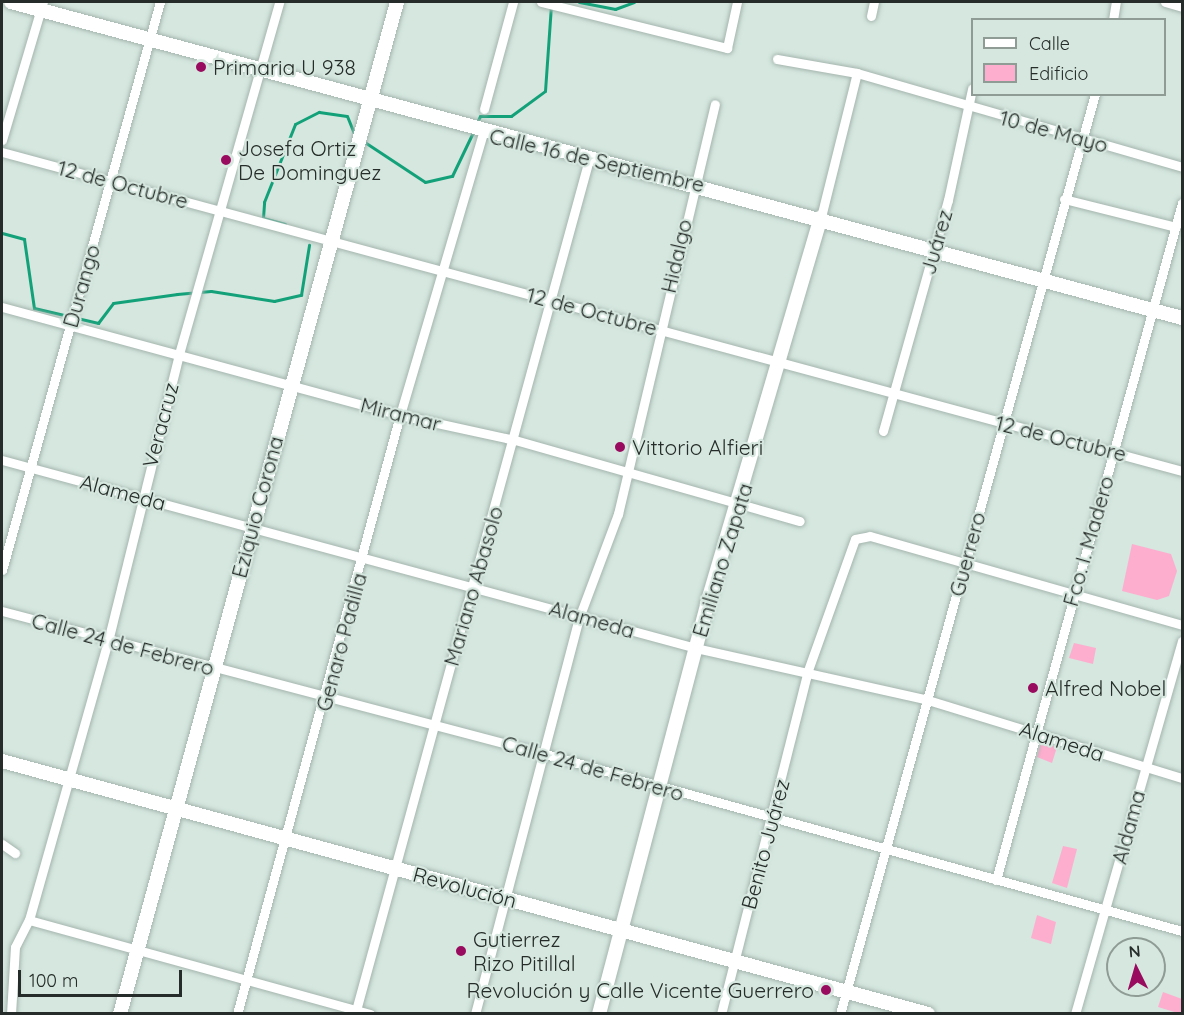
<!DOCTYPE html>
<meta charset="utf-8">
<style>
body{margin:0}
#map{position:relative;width:1184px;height:1015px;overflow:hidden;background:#d5e7df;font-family:Quicksand,sans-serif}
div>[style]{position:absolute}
.stream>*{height:3px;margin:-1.5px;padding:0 1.5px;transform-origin:1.5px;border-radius:1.5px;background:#13a179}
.building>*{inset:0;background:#fdaece}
.roads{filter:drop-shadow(0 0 2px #a4b5ae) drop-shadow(0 0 2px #a4b5ae)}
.street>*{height:9px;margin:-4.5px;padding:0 4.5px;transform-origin:4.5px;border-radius:4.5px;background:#fff}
.secondary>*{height:14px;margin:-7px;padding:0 7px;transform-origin:7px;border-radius:7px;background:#fff}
.dots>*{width:16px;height:16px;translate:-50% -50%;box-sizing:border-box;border:3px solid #d5e7df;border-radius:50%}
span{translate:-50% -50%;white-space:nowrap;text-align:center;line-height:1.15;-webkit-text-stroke:4.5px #d5e7df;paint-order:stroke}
.poi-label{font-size:21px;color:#262c29}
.left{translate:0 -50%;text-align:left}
.right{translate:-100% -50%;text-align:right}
.street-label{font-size:21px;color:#262c29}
.frame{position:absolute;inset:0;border:3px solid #262c29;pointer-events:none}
.legend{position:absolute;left:971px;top:18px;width:195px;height:78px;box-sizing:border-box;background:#d5e7df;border:2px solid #8f9c96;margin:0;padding:8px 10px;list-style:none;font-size:18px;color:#262c29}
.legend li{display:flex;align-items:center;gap:12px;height:30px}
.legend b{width:30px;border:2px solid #8f9c96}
.north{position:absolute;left:1106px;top:937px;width:60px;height:60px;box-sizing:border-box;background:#d5e7df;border:2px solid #8f9c96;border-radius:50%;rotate:355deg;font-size:16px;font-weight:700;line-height:24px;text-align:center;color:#262c29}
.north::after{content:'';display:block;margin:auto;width:21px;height:27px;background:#990b5e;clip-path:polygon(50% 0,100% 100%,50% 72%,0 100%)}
.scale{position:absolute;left:18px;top:970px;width:164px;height:27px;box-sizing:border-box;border:3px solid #262c29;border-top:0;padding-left:8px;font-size:18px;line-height:21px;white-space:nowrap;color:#262c29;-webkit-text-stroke:4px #d5e7df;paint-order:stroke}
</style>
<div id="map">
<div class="stream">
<div style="left:579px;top:2px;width:37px;rotate:11deg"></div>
<div style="left:615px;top:9px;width:20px;rotate:-20deg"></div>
<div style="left:476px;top:124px;width:9px;rotate:-63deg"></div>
<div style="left:480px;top:116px;width:31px"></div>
<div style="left:511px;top:116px;width:42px;rotate:-36.3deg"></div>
<div style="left:545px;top:91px;width:85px;rotate:-86deg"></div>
<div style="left:363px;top:141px;width:74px;rotate:33.5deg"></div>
<div style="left:425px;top:182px;width:28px;rotate:-13deg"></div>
<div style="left:452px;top:176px;width:51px;rotate:-64.4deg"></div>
<div style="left:285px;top:224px;width:23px;rotate:-165deg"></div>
<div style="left:263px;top:218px;width:16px;rotate:-86deg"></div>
<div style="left:264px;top:202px;width:84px;rotate:-68.3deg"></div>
<div style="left:295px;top:124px;width:27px;rotate:-27deg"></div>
<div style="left:319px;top:112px;width:28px;rotate:8deg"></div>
<div style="left:347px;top:116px;width:22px;rotate:68deg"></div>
<div style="left:2px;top:233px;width:23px;rotate:15deg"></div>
<div style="left:24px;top:239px;width:70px;rotate:81.8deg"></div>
<div style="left:34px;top:308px;width:66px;rotate:13.2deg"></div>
<div style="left:98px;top:323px;width:25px;rotate:-53deg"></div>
<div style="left:113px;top:303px;width:65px;rotate:-8deg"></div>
<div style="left:177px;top:294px;width:34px;rotate:-5deg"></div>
<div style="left:211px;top:291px;width:64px;rotate:9deg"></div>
<div style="left:274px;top:301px;width:28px;rotate:-13deg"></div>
<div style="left:301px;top:295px;width:51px;rotate:-80.9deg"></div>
</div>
<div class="building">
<div style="clip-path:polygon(1132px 544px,1171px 554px,1177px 571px,1169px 596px,1157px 600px,1122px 591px)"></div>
<div style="clip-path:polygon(1074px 643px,1096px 648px,1093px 664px,1069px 658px)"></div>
<div style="clip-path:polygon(1041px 742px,1057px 747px,1052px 763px,1037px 757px)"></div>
<div style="clip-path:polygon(1063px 846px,1077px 849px,1067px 888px,1052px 883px)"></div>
<div style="clip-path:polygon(1037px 915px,1056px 922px,1051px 944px,1031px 938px)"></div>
<div style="clip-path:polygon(1163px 992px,1182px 999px,1181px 1014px,1158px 1007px)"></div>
</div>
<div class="roads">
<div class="street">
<div style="left:541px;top:2px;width:192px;rotate:13.9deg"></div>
<div style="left:727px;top:48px;width:47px;rotate:-77.7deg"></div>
<div style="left:1165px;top:2px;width:18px;rotate:16deg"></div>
<div style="left:871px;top:16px;width:14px;rotate:-78deg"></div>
<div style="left:1113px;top:20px;width:18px;rotate:-81deg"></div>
<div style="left:777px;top:59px;width:81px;rotate:9.9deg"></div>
<div style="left:857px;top:73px;width:338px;rotate:16.1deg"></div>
<div style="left:484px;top:109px;width:111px;rotate:-74.8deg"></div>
<div style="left:2px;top:140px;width:144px;rotate:-73.5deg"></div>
<div style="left:2px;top:152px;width:1222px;rotate:15.13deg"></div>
<div style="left:1064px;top:199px;width:115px;rotate:14deg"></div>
<div style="left:821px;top:217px;width:148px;rotate:-76deg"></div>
<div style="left:2px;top:307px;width:412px;rotate:15.2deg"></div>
<div style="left:400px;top:415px;width:118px;rotate:12.3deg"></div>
<div style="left:515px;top:440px;width:296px;rotate:15.9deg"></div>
<div style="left:883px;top:431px;width:240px;rotate:-74.3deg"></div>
<div style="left:948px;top:200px;width:114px;rotate:-77.8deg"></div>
<div style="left:2px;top:460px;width:719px;rotate:15.16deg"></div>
<div style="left:696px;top:648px;width:238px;rotate:12.6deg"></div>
<div style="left:928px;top:700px;width:266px;rotate:17.1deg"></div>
<div style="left:2px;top:570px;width:590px;rotate:-74.46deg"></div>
<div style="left:2px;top:611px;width:562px;rotate:14.75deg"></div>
<div style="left:545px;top:754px;width:661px;rotate:15.53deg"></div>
<div style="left:2px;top:844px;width:16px;rotate:35deg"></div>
<div style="left:996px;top:880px;width:702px;rotate:-74.64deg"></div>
<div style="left:29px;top:920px;width:354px;rotate:15.4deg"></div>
<div style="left:11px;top:1014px;width:67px;rotate:-86.6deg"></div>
<div style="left:15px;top:947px;width:30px;rotate:-63deg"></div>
<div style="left:29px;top:920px;width:290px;rotate:-74.2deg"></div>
<div style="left:108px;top:641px;width:296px;rotate:-76.1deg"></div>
<div style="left:179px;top:354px;width:366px;rotate:-74.1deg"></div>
<div style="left:237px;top:1014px;width:621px;rotate:-74.78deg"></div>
<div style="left:400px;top:415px;width:294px;rotate:-73.6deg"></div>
<div style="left:355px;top:1014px;width:886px;rotate:-74.69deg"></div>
<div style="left:475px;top:1014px;width:413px;rotate:-75.3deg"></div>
<div style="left:580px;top:615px;width:108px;rotate:-69.4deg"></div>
<div style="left:618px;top:514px;width:421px;rotate:-76.7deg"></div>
<div style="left:721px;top:1014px;width:352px;rotate:-75.8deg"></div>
<div style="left:807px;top:673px;width:142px;rotate:-70.3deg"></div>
<div style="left:855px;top:539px;width:15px;rotate:-11deg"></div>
<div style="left:870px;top:536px;width:324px;rotate:15.9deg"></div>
<div style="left:840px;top:1014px;width:955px;rotate:-74.51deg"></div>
<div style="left:1075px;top:1014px;width:388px;rotate:-74deg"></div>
</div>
<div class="secondary">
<div style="left:11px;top:2px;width:1213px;rotate:15.1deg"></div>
<div style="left:2px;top:761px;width:960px;rotate:15.28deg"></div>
<div style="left:120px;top:1014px;width:1049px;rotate:-74.69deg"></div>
<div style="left:599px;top:1014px;width:424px;rotate:-75.2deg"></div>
<div style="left:707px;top:604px;width:403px;rotate:-73.6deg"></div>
</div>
</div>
<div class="dots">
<div style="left:201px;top:67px;background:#990b5e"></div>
<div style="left:226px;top:160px;background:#990b5e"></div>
<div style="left:620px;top:447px;background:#990b5e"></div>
<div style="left:1033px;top:688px;background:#990b5e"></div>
<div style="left:461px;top:951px;background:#990b5e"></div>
<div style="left:826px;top:990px;background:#990b5e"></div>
</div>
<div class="poi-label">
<span class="left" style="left:213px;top:67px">Primaria U 938</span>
<span class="left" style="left:238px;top:160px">Josefa Ortiz<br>De Dominguez</span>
<span class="left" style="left:632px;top:447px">Vittorio Alfieri</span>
<span class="left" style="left:1045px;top:688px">Alfred Nobel</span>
<span class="left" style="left:473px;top:951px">Gutierrez<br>Rizo Pitillal</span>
<span class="right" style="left:814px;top:990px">Revolución y Calle Vicente Guerrero</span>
</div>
<div class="street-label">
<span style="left:1054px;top:131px;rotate:15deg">10 de Mayo</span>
<span style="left:597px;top:160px;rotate:13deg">Calle 16 de Septiembre</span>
<span style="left:123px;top:184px;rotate:15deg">12 de Octubre</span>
<span style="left:936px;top:242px;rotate:-74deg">Juárez</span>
<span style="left:676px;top:256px;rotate:-77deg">Hidalgo</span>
<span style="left:81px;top:286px;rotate:-74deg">Durango</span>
<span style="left:592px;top:311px;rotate:15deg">12 de Octubre</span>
<span style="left:401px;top:414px;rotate:14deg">Miramar</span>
<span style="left:160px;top:425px;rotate:-75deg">Veracruz</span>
<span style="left:1061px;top:438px;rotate:14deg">12 de Octubre</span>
<span style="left:123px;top:492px;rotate:15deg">Alameda</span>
<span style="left:257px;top:507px;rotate:-75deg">Eziquio Corona</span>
<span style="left:1088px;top:541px;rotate:-74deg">Fco. I. Madero</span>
<span style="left:967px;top:554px;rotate:-75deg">Guerrero</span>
<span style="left:722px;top:560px;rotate:-73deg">Emiliano Zapata</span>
<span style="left:473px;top:586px;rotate:-74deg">Mariano Abasolo</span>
<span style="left:592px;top:619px;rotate:16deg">Alameda</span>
<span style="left:341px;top:642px;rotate:-75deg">Genaro Padilla</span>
<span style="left:123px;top:644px;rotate:15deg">Calle 24 de Febrero</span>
<span style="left:1062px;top:741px;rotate:18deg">Alameda</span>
<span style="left:593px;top:768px;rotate:16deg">Calle 24 de Febrero</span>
<span style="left:1128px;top:827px;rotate:-75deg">Aldama</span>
<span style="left:765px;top:844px;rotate:-75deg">Benito Juárez</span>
<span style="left:465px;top:887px;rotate:15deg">Revolución</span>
</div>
<div class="frame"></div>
<ul class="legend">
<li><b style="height:8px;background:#fff"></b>Calle</li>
<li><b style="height:16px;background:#fdaece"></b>Edificio</li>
</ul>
<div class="north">N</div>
<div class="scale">100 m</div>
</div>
